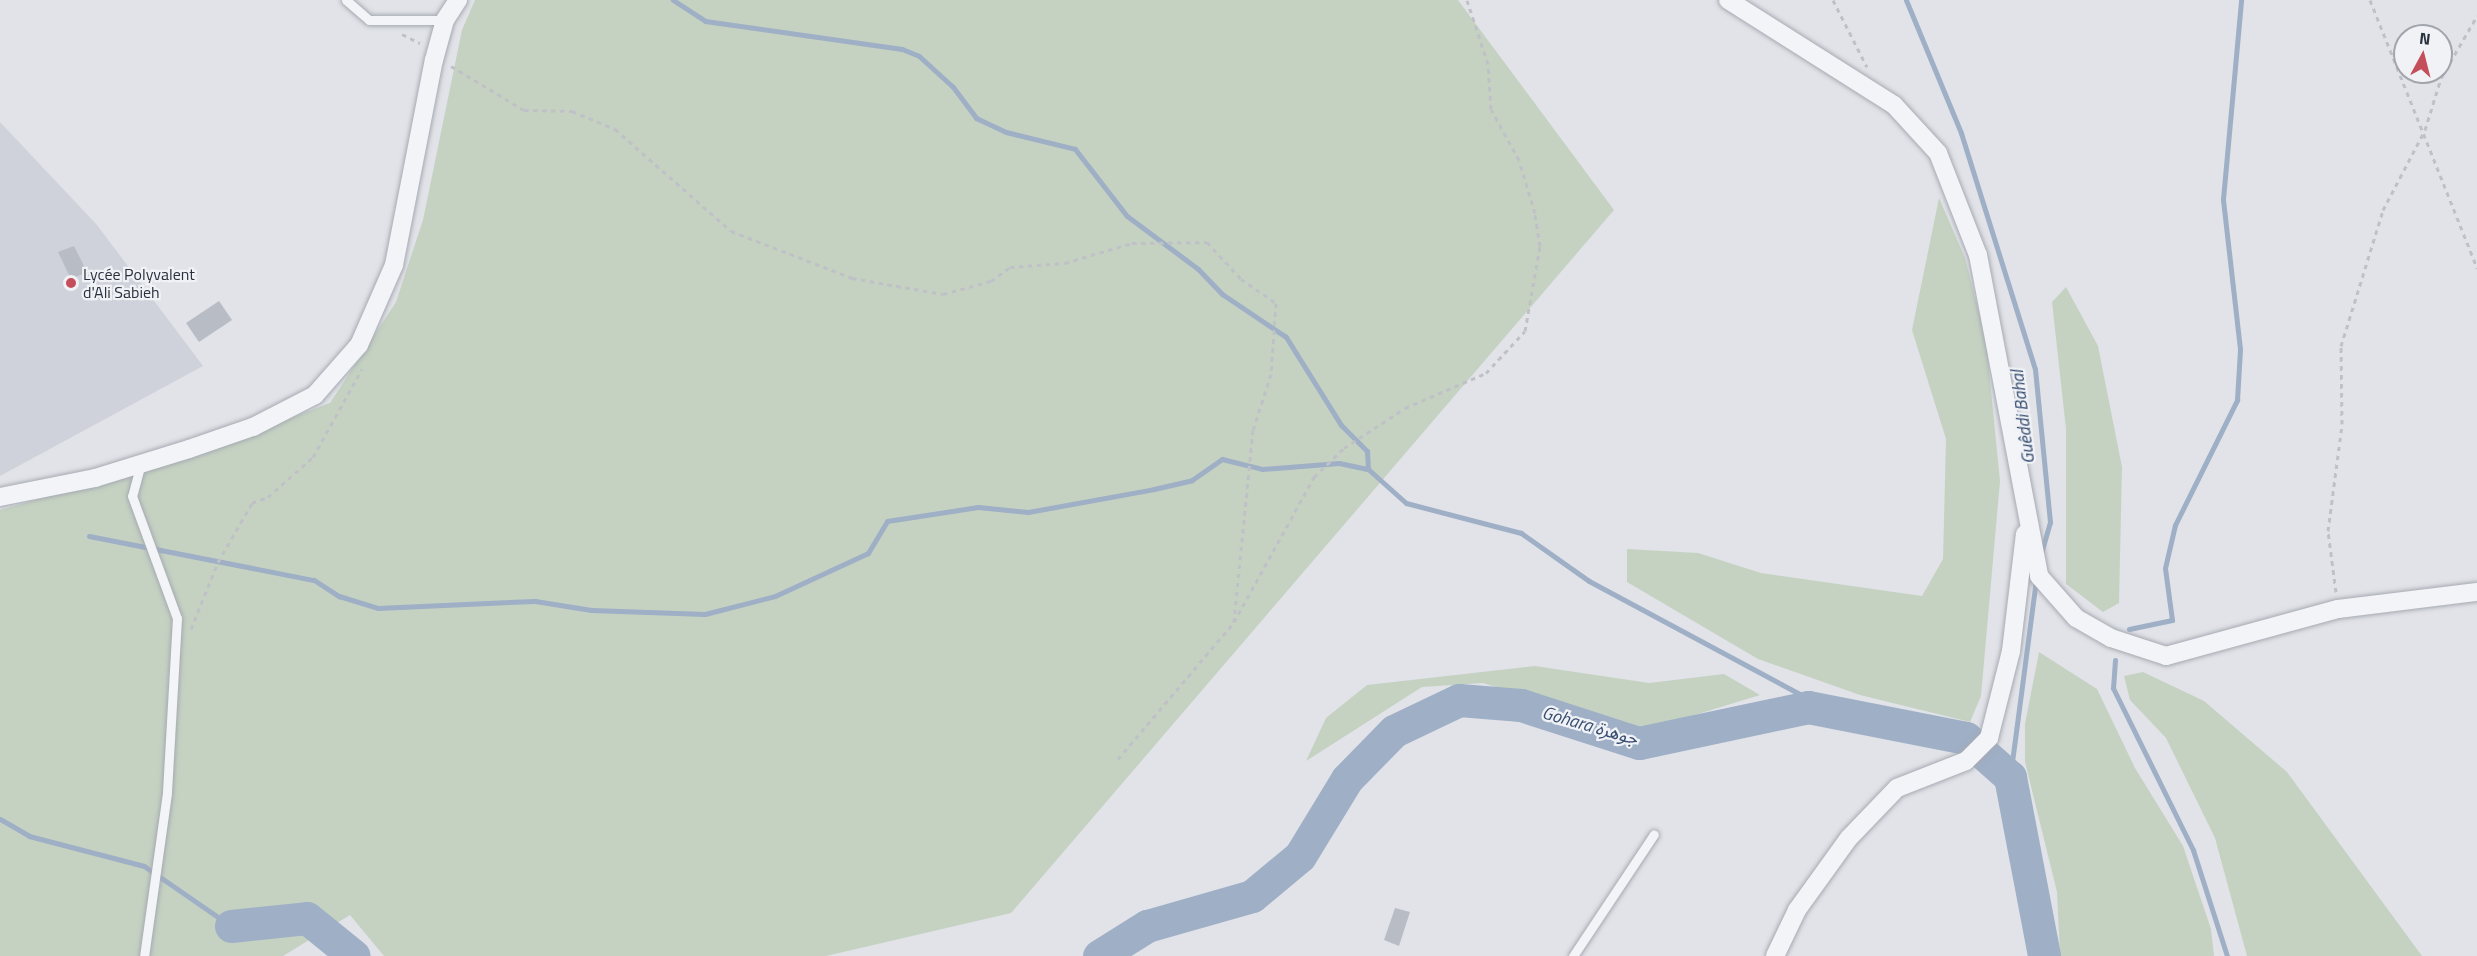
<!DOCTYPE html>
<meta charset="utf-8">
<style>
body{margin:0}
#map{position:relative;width:2477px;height:956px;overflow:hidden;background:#e1e3e8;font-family:"Titillium Web","Noto Sans Arabic",sans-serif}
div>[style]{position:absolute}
.built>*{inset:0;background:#cfd2da}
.green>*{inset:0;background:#c5d2c2}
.stream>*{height:5px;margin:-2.5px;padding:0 2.5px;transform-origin:2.5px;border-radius:2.5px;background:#9eafc6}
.river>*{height:33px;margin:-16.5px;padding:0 16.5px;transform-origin:16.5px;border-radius:16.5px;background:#9eafc6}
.building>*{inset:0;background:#b8bcc5}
.path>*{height:3px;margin-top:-1.5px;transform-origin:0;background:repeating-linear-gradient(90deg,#bfc1c7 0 4.5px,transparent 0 9px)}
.roads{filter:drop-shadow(0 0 2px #a6aab2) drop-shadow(0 0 2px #a6aab2)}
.service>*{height:9px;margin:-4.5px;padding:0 4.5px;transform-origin:4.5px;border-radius:4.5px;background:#f3f4f7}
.minor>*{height:18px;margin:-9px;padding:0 9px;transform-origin:9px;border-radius:9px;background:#f3f4f7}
.dots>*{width:16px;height:16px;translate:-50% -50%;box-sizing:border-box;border:3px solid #f0f2f6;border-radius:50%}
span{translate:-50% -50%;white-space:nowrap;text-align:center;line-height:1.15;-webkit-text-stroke:4.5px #f0f2f6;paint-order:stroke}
.poi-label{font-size:16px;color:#2a313f}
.left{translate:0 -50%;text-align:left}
.water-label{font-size:18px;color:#374d70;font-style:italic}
.north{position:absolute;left:2393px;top:24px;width:60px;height:60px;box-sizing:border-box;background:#f0f2f6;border:2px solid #a1a5ad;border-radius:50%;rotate:7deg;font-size:16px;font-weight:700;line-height:24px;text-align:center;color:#2a313f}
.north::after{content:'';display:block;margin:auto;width:21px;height:27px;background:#c44f5a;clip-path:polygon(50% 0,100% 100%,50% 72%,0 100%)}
</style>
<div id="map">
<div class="built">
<div style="clip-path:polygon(0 122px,97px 225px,203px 366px,0 476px)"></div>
</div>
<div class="green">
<div style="clip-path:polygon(475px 0,1458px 0,1614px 210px,1011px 913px,826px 956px,384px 956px,350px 915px,283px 956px,0 956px,0 510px,192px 456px,330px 403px,396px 302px,423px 220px,462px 30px)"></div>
<div style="clip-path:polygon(1939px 198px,1965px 258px,1986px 340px,2000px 481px,1981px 696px,1970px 722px,1860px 695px,1758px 659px,1627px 582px,1627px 549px,1698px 553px,1761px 573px,1922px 596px,1943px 559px,1946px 439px,1912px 330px)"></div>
<div style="clip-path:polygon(2066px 287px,2098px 346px,2122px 467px,2119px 603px,2103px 612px,2066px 584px,2066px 429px,2052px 302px)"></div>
<div style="clip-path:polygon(2039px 652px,2097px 689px,2135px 768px,2183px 846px,2211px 929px,2214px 956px,2060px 956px,2057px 892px,2025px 762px,2025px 724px)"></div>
<div style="clip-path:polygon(1535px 666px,1649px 683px,1724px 674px,1760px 695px,1639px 732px,1483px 683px,1422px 687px,1306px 761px,1326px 718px,1367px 685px)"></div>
<div style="clip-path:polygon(2143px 672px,2204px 701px,2287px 772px,2422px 956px,2247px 956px,2215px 838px,2166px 738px,2130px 700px,2124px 676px)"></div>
</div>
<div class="stream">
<div style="left:673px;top:0;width:38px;rotate:33deg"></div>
<div style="left:705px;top:21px;width:199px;rotate:8.1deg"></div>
<div style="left:902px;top:49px;width:18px;rotate:22deg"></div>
<div style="left:919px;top:56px;width:46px;rotate:42.4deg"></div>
<div style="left:953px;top:87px;width:39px;rotate:53deg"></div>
<div style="left:976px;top:118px;width:33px;rotate:25deg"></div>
<div style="left:1006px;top:132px;width:71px;rotate:13.8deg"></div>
<div style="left:1075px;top:149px;width:85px;rotate:52.2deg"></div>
<div style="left:1127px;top:216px;width:89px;rotate:36.7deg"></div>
<div style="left:1198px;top:269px;width:35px;rotate:46deg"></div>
<div style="left:1222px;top:294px;width:77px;rotate:33.9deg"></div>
<div style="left:1286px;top:337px;width:104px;rotate:58deg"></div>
<div style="left:1341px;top:425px;width:37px;rotate:45deg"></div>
<div style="left:1367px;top:451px;width:18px;rotate:87deg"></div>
<div style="left:1906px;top:0;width:144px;rotate:67.5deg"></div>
<div style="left:1961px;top:133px;width:247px;rotate:72.6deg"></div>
<div style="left:2035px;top:369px;width:154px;rotate:84.4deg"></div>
<div style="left:2050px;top:522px;width:32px;rotate:106deg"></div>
<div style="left:89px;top:536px;width:229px;rotate:11.1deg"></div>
<div style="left:314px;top:580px;width:30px;rotate:33deg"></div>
<div style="left:339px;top:596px;width:41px;rotate:17.1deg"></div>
<div style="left:378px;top:608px;width:157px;rotate:-2.6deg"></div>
<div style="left:535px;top:601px;width:57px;rotate:9.1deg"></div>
<div style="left:591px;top:610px;width:114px;rotate:2deg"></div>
<div style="left:705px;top:614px;width:72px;rotate:-14.4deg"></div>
<div style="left:775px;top:596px;width:102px;rotate:-24.8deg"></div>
<div style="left:868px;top:553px;width:37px;rotate:-59deg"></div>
<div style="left:887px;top:521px;width:92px;rotate:-8.7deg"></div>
<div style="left:978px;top:507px;width:50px;rotate:5.7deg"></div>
<div style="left:1028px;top:512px;width:128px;rotate:-10.3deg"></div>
<div style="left:1154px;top:489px;width:39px;rotate:-13deg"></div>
<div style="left:1192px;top:480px;width:37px;rotate:-35deg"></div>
<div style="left:1222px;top:459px;width:41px;rotate:14deg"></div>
<div style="left:1262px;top:469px;width:77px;rotate:-4.5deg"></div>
<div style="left:1339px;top:463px;width:30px;rotate:12deg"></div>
<div style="left:1368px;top:469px;width:51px;rotate:41.8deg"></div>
<div style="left:1406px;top:503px;width:119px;rotate:14.6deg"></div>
<div style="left:1521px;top:533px;width:83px;rotate:35.2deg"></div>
<div style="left:1589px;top:581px;width:273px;rotate:28.2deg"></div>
<div style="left:2129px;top:629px;width:44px;rotate:-11.8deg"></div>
<div style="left:2172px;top:620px;width:52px;rotate:-97.7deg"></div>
<div style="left:2165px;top:568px;width:44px;rotate:-76.9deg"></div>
<div style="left:2175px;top:525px;width:140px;rotate:-63.6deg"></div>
<div style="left:2237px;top:400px;width:51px;rotate:-86.6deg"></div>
<div style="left:2240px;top:349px;width:151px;rotate:-96.5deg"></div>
<div style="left:2223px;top:199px;width:200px;rotate:-84.8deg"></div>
<div style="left:2115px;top:660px;width:28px;rotate:94deg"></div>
<div style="left:2113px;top:688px;width:181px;rotate:63.7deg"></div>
<div style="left:2193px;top:850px;width:111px;rotate:72.2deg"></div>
<div style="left:2010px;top:777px;width:199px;rotate:-82.5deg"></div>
<div style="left:0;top:819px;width:34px;rotate:30deg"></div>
<div style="left:29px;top:836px;width:119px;rotate:14.6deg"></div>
<div style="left:144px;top:866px;width:106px;rotate:34.6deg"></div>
</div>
<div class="river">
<div style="left:231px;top:926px;width:76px;rotate:-6deg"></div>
<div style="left:307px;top:918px;width:60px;rotate:39deg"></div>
<div style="left:1099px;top:956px;width:57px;rotate:-32deg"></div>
<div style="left:1147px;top:926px;width:109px;rotate:-15.9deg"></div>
<div style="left:1252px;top:896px;width:62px;rotate:-39.8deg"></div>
<div style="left:1300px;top:856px;width:90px;rotate:-58.6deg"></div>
<div style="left:1347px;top:779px;width:67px;rotate:-45.6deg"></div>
<div style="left:1394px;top:731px;width:72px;rotate:-25.5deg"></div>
<div style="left:1459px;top:700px;width:62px;rotate:4.6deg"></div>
<div style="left:1521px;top:705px;width:124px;rotate:17.9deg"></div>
<div style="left:1639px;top:743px;width:173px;rotate:-12deg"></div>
<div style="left:1808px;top:707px;width:161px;rotate:11.1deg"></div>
<div style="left:1966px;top:738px;width:59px;rotate:41.6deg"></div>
<div style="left:2010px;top:777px;width:182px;rotate:79.2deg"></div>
</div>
<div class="building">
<div style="clip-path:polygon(74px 246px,87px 272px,71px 279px,58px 252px)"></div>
<div style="clip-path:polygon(219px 301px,232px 320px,199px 342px,186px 323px)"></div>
<div style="clip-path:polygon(1395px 908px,1410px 912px,1399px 946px,1384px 940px)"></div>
</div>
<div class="path">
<div style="left:1833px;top:0;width:75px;rotate:63.1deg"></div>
<div style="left:2370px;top:0;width:289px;rotate:68.2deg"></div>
<div style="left:402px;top:34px;width:20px;rotate:27deg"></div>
<div style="left:451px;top:66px;width:85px;rotate:31.1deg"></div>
<div style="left:524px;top:110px;width:48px;rotate:1.2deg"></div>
<div style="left:572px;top:111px;width:47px;rotate:22.7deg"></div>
<div style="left:615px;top:129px;width:154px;rotate:41.3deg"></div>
<div style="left:731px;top:231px;width:130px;rotate:21.2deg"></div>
<div style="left:852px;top:278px;width:92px;rotate:10deg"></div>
<div style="left:943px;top:294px;width:50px;rotate:-15.2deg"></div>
<div style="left:991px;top:281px;width:24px;rotate:-36deg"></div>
<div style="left:1010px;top:267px;width:55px;rotate:-4.2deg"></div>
<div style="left:1065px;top:263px;width:70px;rotate:-16.6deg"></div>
<div style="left:1132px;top:243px;width:75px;rotate:-0.8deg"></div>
<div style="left:1207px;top:242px;width:50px;rotate:47.4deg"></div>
<div style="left:1241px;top:279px;width:42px;rotate:34.4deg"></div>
<div style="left:1276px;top:303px;width:71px;rotate:94deg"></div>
<div style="left:1271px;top:374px;width:59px;rotate:107.8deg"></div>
<div style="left:1253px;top:430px;width:193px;rotate:95.7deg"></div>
<div style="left:2336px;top:592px;width:62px;rotate:-97.5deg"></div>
<div style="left:2328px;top:531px;width:108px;rotate:-82.5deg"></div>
<div style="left:2342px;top:424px;width:78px;rotate:-90.7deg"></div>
<div style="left:2341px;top:346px;width:142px;rotate:-72.8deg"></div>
<div style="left:2383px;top:210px;width:90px;rotate:-62.3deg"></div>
<div style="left:2425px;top:130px;width:54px;rotate:-72.9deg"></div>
<div style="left:2441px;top:78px;width:72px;rotate:-59.9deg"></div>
<div style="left:191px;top:629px;width:72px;rotate:-68.1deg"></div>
<div style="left:218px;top:562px;width:68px;rotate:-60deg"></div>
<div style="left:252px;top:503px;width:17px;rotate:-21deg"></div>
<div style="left:268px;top:497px;width:60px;rotate:-41.6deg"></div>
<div style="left:313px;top:457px;width:101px;rotate:-60.9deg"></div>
<div style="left:1118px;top:759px;width:180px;rotate:-49.7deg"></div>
<div style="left:1234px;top:622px;width:166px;rotate:-61.1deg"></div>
<div style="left:1314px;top:477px;width:42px;rotate:-44deg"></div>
<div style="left:1344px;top:448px;width:73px;rotate:-33.3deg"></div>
<div style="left:1405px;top:408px;width:88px;rotate:-23.4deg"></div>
<div style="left:1486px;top:373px;width:57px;rotate:-47.1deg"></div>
<div style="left:1525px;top:331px;width:86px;rotate:-80deg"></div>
<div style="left:1540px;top:246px;width:33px;rotate:-99deg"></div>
<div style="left:1535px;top:213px;width:55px;rotate:-106.8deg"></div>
<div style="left:1519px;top:160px;width:58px;rotate:-118.8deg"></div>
<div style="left:1491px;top:109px;width:45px;rotate:-93.8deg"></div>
<div style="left:1488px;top:64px;width:67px;rotate:-108.2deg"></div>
</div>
<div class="roads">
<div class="service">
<div style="left:346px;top:0;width:30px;rotate:41deg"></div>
<div style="left:369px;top:20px;width:76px"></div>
<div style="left:141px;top:463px;width:34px;rotate:105deg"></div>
<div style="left:132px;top:496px;width:130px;rotate:69.8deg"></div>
<div style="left:177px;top:618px;width:175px;rotate:93.3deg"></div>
<div style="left:167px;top:793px;width:165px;rotate:98deg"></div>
<div style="left:1573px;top:956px;width:146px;rotate:-56.4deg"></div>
</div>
<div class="minor">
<div style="left:1728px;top:0;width:196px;rotate:32.3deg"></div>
<div style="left:1894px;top:105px;width:65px;rotate:47.5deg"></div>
<div style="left:1938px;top:153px;width:110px;rotate:68.6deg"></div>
<div style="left:1978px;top:255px;width:327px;rotate:79.2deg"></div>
<div style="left:2039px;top:576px;width:56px;rotate:48.6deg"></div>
<div style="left:2076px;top:618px;width:40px;rotate:29.7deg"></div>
<div style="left:2111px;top:638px;width:58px;rotate:18.1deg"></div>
<div style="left:2166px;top:656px;width:178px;rotate:-15.3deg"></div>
<div style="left:2338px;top:609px;width:140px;rotate:-7deg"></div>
<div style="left:0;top:497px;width:97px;rotate:-11.3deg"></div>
<div style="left:95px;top:478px;width:98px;rotate:-17.1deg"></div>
<div style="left:189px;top:449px;width:68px;rotate:-19deg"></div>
<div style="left:253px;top:427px;width:70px;rotate:-27.3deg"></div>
<div style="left:315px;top:395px;width:67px;rotate:-48.7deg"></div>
<div style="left:359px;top:345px;width:87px;rotate:-66.4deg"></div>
<div style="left:394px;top:265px;width:209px;rotate:-79deg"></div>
<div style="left:434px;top:60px;width:41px;rotate:-74.6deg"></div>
<div style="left:445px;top:20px;width:24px;rotate:-57deg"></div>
<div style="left:1775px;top:956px;width:51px;rotate:-64.4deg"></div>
<div style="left:1797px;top:910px;width:89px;rotate:-54.2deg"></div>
<div style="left:1849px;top:838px;width:69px;rotate:-46.2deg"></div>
<div style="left:1897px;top:788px;width:74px;rotate:-21.4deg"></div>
<div style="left:1966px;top:761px;width:33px;rotate:-45deg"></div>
<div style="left:1989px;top:738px;width:90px;rotate:-75.8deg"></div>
<div style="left:2011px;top:651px;width:118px;rotate:-83.2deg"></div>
</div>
</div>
<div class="dots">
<div style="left:71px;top:283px;background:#c44f5a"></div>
</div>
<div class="poi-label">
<span class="left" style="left:83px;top:283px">Lycée Polyvalent<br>d'Ali Sabieh</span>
</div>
<div class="water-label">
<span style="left:2023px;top:417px;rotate:-97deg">Guêddi Bahal</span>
<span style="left:1590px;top:726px;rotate:16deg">Gohara جوهرة</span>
</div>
<div class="north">N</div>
</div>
